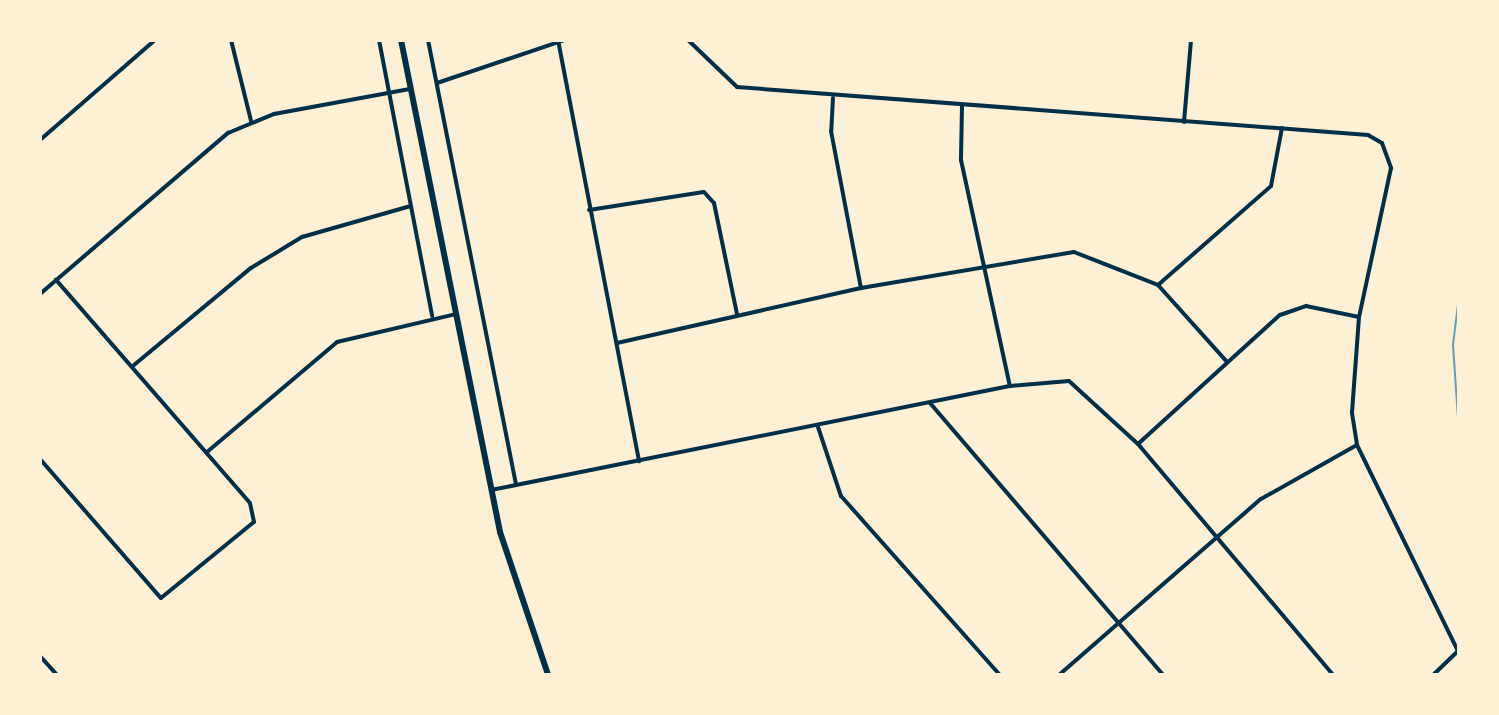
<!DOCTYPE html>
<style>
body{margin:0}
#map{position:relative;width:1499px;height:715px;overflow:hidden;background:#fdf0d5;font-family:"Fira Sans Condensed",sans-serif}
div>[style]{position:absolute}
.stream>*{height:2px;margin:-1px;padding:0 1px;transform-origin:1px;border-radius:1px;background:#669bbc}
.minor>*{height:4px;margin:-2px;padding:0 2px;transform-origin:2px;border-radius:2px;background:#003049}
.secondary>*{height:6px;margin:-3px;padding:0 3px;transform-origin:3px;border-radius:3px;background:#003049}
span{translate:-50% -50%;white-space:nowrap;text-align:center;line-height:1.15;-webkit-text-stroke:6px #fdf0d5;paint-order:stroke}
.frame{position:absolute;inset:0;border:42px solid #fdf0d5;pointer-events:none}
</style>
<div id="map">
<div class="stream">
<div style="left:1459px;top:296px;width:49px;rotate:97deg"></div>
<div style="left:1453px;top:345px;width:88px;rotate:86.1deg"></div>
</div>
<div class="minor">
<div style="left:231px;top:40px;width:83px;rotate:76.1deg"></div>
<div style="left:379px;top:40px;width:281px;rotate:79.1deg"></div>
<div style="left:428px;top:40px;width:453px;rotate:78.8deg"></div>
<div style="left:558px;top:40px;width:429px;rotate:79.1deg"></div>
<div style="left:688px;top:40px;width:68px;rotate:43.8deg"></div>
<div style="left:737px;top:87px;width:633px;rotate:4.35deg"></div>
<div style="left:1368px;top:135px;width:16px;rotate:30deg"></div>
<div style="left:1382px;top:143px;width:27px;rotate:70deg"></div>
<div style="left:1391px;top:168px;width:152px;rotate:102.1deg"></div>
<div style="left:1359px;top:317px;width:96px;rotate:94.2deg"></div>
<div style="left:1352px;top:413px;width:32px;rotate:81deg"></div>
<div style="left:1357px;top:445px;width:229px;rotate:63.9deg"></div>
<div style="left:1458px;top:651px;width:35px;rotate:136deg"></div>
<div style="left:437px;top:83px;width:135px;rotate:-18.6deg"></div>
<div style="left:833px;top:98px;width:33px;rotate:93deg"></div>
<div style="left:831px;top:131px;width:160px;rotate:79.2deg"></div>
<div style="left:962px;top:106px;width:54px;rotate:91.1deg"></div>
<div style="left:961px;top:160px;width:231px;rotate:77.8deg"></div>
<div style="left:1184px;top:122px;width:82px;rotate:-85.1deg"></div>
<div style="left:40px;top:140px;width:152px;rotate:-41deg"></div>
<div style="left:589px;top:210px;width:116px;rotate:-8.9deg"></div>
<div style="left:704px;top:192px;width:15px;rotate:48deg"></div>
<div style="left:714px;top:203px;width:113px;rotate:78.3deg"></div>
<div style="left:1158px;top:285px;width:150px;rotate:-41.2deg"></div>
<div style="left:1271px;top:186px;width:59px;rotate:-79.3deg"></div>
<div style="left:40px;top:294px;width:248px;rotate:-40.6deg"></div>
<div style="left:228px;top:133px;width:50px;rotate:-22.4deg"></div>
<div style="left:274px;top:114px;width:138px;rotate:-10.4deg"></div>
<div style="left:617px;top:343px;width:250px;rotate:-12.7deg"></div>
<div style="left:861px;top:288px;width:216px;rotate:-9.6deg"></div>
<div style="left:1074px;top:252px;width:90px;rotate:21.4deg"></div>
<div style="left:1158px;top:285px;width:103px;rotate:48.1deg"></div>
<div style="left:134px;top:365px;width:152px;rotate:-39.7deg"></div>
<div style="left:251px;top:268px;width:60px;rotate:-31.3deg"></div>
<div style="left:302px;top:237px;width:113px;rotate:-15.9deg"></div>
<div style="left:930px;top:403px;width:358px;rotate:49.4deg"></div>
<div style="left:818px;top:427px;width:73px;rotate:71.6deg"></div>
<div style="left:841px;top:496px;width:239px;rotate:48.4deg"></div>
<div style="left:1138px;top:444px;width:192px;rotate:-42.3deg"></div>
<div style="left:1280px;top:315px;width:28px;rotate:-19deg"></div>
<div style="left:1306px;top:306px;width:54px;rotate:11.7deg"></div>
<div style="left:207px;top:452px;width:170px;rotate:-40.2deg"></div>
<div style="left:337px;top:342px;width:122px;rotate:-13.2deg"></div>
<div style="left:40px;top:459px;width:184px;rotate:49deg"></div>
<div style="left:161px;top:598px;width:120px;rotate:-39.3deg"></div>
<div style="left:254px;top:522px;width:19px;rotate:-102deg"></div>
<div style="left:250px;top:503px;width:296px;rotate:-131deg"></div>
<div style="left:491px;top:490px;width:529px;rotate:-11.33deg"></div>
<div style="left:1010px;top:386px;width:59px;rotate:-4.8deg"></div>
<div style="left:1069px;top:381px;width:93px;rotate:42.4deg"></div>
<div style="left:1138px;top:444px;width:302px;rotate:49.8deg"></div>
<div style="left:40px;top:656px;width:25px;rotate:48deg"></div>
<div style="left:1059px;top:675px;width:268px;rotate:-41.1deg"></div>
<div style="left:1261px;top:499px;width:110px;rotate:-29.4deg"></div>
</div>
<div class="secondary">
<div style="left:401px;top:40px;width:502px;rotate:78.62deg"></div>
<div style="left:500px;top:532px;width:151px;rotate:71.4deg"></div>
</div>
<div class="frame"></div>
</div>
